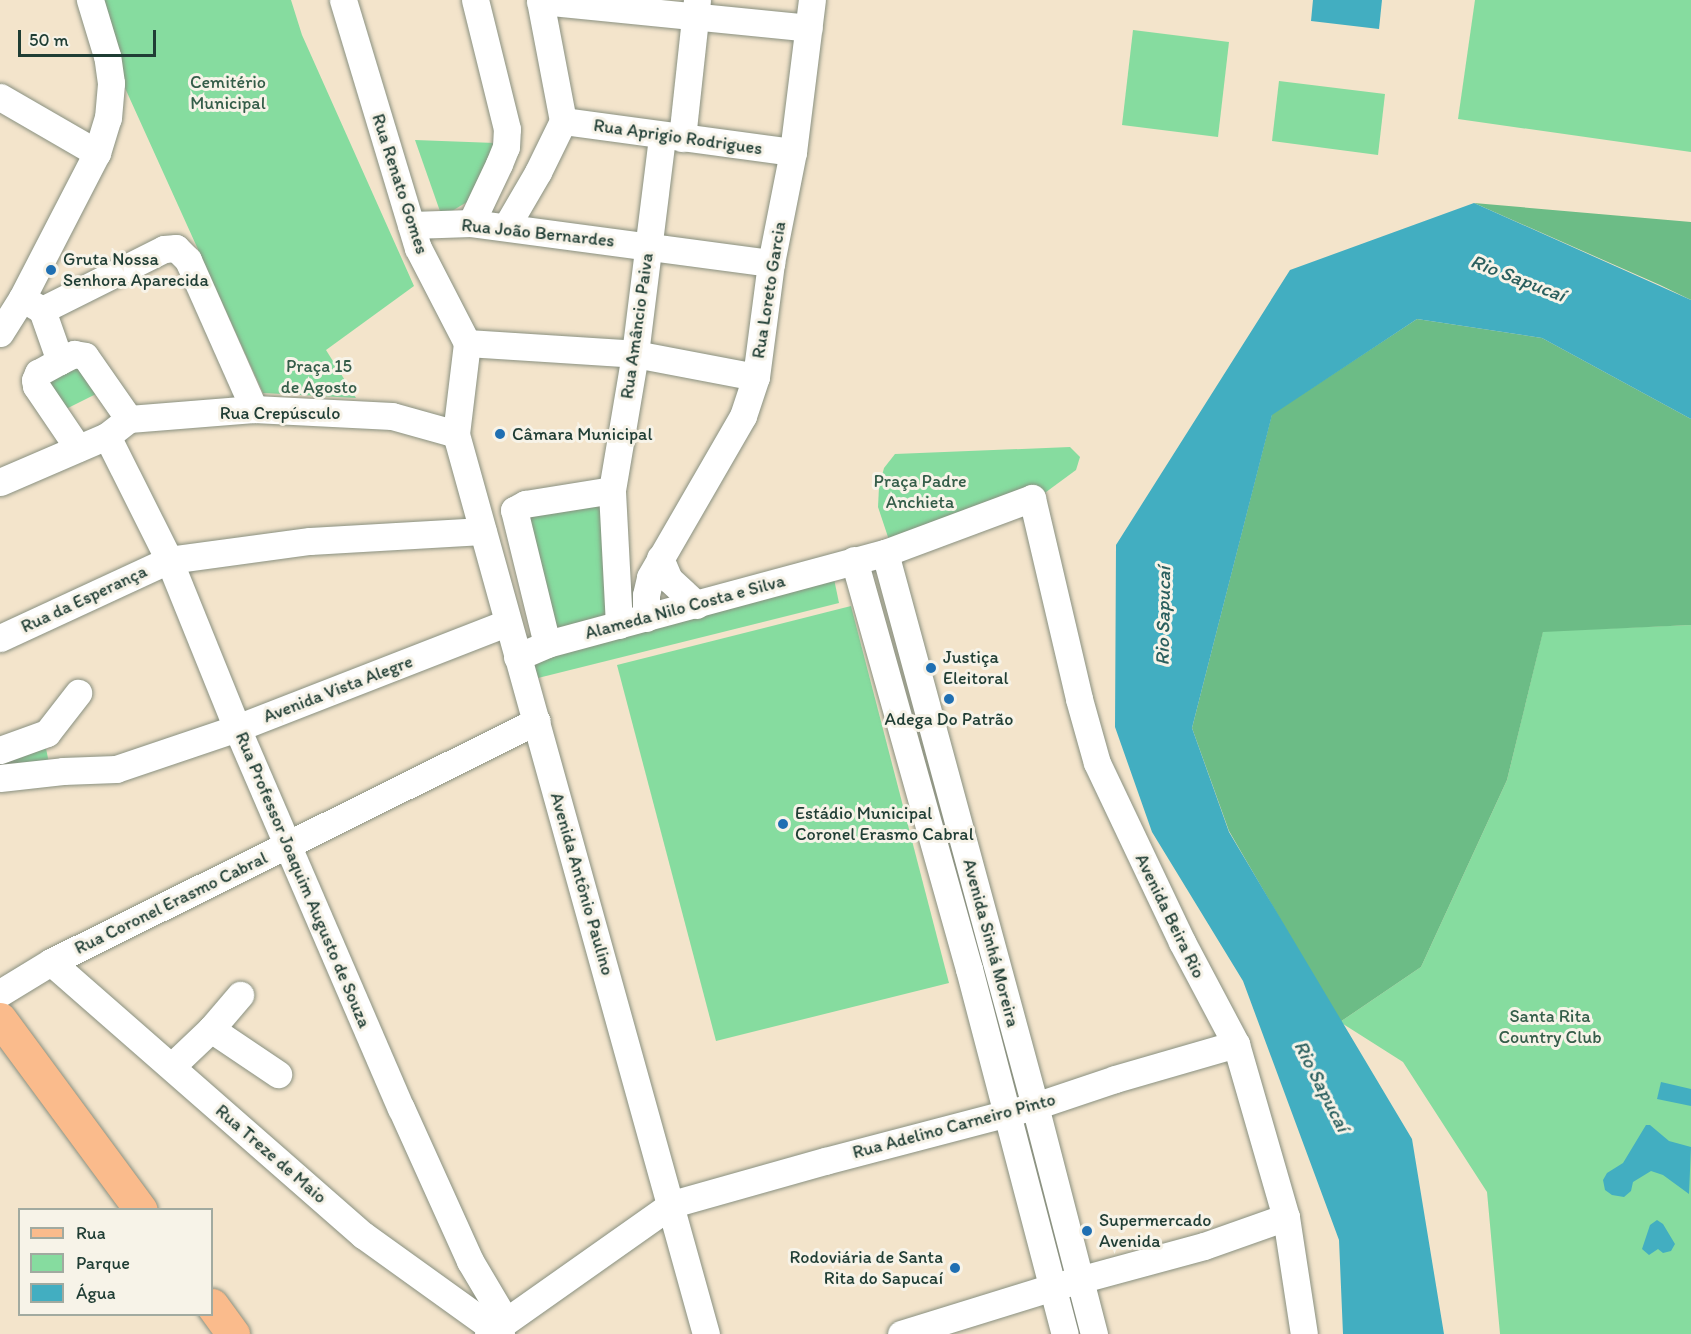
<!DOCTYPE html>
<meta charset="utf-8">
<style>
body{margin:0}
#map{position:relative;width:1691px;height:1334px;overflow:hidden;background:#f3e4cb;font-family:Itim,sans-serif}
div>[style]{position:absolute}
.green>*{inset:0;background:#86dc9f}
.forest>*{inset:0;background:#6cbc86}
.water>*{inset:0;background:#42aec1}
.roads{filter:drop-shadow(0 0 2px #899080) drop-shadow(0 0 2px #899080)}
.minor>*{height:27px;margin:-13.5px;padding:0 13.5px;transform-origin:13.5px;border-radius:13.5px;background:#fff}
.major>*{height:33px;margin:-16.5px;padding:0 16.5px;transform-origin:16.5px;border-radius:16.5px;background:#fabb8c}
.dots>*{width:16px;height:16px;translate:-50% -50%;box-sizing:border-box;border:3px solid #f7f3e8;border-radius:50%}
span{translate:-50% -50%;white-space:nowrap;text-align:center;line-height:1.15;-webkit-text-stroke:6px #f7f3e8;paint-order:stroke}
.park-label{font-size:18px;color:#345d49}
.street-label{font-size:18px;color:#1f3d34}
.poi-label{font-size:18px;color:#1f3d34}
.left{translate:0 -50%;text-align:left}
.right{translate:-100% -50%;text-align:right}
.water-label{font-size:20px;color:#2a5f5e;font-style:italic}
.legend{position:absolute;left:18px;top:1208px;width:195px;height:108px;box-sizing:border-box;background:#f7f3e8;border:2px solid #a1aaa0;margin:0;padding:8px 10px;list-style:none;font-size:18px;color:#1f3d34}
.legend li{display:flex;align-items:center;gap:12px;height:30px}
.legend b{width:30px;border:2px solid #a1aaa0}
.scale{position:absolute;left:18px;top:30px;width:138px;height:27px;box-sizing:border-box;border:3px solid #1f3d34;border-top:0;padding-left:8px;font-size:18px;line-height:21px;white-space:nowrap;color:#1f3d34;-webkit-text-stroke:4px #f7f3e8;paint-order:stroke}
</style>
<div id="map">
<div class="green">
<div style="clip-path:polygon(100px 0,291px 0,302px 35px,414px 286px,326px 350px,356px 398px,263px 393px,125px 88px)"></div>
<div style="clip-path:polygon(1475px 0,1691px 0,1691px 152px,1458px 119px)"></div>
<div style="clip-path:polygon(1133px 30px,1229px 42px,1218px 137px,1122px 125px)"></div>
<div style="clip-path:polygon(1279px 81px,1385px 94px,1378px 155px,1272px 141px)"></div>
<div style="clip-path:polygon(415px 140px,495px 143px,467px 202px,442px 217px)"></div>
<div style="clip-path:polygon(86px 362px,100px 392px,58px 413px,43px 383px)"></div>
<div style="clip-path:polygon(1070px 447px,1080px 457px,1076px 470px,1042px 495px,890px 543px,878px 507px,879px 487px,884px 468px,895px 454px)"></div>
<div style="clip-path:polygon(600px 499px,609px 616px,551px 631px,524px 515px)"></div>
<div style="clip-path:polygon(833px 574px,839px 603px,538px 678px,530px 655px)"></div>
<div style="clip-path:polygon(851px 606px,949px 983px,716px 1041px,617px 665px)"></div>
<div style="clip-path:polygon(1691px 625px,1691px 1334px,1500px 1334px,1487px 1192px,1403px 1062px,1340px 1022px,1421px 967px,1507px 780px,1543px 631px)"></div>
<div style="clip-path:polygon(44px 739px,49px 763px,0 767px,0 755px)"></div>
</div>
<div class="forest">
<div style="clip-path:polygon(1474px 203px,1691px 222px,1691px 300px,1660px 285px)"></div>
<div style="clip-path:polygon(1417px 319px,1542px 338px,1691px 419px,1691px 625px,1543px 632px,1507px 780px,1421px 967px,1340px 1022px,1229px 831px,1192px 728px,1272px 414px)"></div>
</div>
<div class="water">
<div style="clip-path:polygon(1313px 0,1382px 0,1379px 29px,1311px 21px)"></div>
<div style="clip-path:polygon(1474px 203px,1691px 300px,1691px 419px,1542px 338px,1417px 319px,1272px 415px,1192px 728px,1229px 832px,1412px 1139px,1444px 1334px,1343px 1334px,1339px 1240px,1243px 981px,1152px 832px,1115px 727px,1116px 545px,1290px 270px)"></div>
<div style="clip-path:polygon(1661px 1082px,1691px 1089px,1691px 1106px,1657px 1099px)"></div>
<div style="clip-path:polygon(1646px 1125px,1650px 1125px,1669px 1141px,1691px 1147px,1689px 1194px,1663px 1175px,1651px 1171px,1633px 1182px,1631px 1191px,1624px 1197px,1612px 1195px,1605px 1190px,1603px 1180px,1607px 1173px,1623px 1163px)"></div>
<div style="clip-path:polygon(1657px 1220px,1663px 1224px,1675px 1244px,1671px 1251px,1663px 1253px,1658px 1249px,1649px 1255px,1642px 1249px,1650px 1225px)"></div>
</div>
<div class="roads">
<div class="minor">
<div style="left:343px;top:0;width:259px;rotate:73.2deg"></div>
<div style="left:418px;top:248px;width:107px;rotate:62.7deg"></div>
<div style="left:467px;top:343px;width:92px;rotate:96.9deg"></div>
<div style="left:456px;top:434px;width:934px;rotate:74.48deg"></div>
<div style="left:540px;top:1px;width:270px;rotate:5.7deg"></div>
<div style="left:0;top:97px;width:112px;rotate:30deg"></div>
<div style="left:563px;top:121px;width:232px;rotate:7.7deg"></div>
<div style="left:682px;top:138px;width:139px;rotate:-83.8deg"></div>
<div style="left:471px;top:223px;width:65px;rotate:-64.6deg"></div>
<div style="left:499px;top:164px;width:18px;rotate:-68deg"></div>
<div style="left:506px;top:147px;width:18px;rotate:-87deg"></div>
<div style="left:507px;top:129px;width:133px;rotate:-103.9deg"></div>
<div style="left:411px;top:225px;width:60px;rotate:-1.9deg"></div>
<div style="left:471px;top:223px;width:303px;rotate:7.6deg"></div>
<div style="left:506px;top:227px;width:64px;rotate:-59.8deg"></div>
<div style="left:538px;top:172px;width:57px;rotate:-63.9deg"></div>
<div style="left:563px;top:121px;width:123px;rotate:-100.8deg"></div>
<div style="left:22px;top:298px;width:23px;rotate:31deg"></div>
<div style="left:42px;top:310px;width:136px;rotate:-26.6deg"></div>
<div style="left:164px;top:249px;width:12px;rotate:-5deg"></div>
<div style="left:176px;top:248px;width:17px;rotate:45deg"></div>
<div style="left:188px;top:260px;width:163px;rotate:66.1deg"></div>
<div style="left:42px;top:310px;width:54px;rotate:70.6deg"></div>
<div style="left:0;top:333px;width:41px;rotate:-57.8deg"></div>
<div style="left:22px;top:298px;width:163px;rotate:-62.7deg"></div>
<div style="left:97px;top:153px;width:37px;rotate:-73deg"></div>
<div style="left:108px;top:118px;width:35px;rotate:-85deg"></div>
<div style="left:111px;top:83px;width:27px;rotate:-98deg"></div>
<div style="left:107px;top:56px;width:59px;rotate:-106.9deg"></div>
<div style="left:467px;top:343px;width:168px;rotate:3.7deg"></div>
<div style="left:635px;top:354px;width:123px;rotate:10.8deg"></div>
<div style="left:107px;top:436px;width:139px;rotate:63.4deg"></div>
<div style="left:169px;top:560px;width:181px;rotate:68deg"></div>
<div style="left:237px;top:728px;width:414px;rotate:66.7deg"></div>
<div style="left:401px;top:1108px;width:168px;rotate:65.7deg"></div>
<div style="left:470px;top:1261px;width:69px;rotate:59.3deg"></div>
<div style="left:78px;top:448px;width:75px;rotate:-124.1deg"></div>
<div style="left:36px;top:386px;width:6px;rotate:-99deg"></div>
<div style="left:35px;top:380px;width:8px;rotate:-67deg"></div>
<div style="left:38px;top:373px;width:25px;rotate:-29deg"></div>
<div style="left:60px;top:361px;width:16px;rotate:-27deg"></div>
<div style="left:74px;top:354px;width:11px;rotate:10deg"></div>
<div style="left:85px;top:356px;width:77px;rotate:55.1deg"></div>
<div style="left:0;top:482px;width:116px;rotate:-23.3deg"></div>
<div style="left:107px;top:436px;width:28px;rotate:-38deg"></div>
<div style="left:129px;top:419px;width:125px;rotate:-4.6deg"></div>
<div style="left:254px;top:409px;width:138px;rotate:2.9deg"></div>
<div style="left:392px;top:416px;width:66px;rotate:15.7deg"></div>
<div style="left:885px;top:553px;width:573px;rotate:74.82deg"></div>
<div style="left:1035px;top:1106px;width:236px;rotate:75.5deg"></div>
<div style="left:660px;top:558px;width:23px;rotate:67deg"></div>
<div style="left:669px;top:579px;width:38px;rotate:43deg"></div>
<div style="left:854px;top:560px;width:425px;rotate:74.3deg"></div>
<div style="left:969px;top:969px;width:377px;rotate:75.3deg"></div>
<div style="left:646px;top:618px;width:23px;rotate:-90deg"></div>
<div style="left:646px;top:595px;width:18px;rotate:-77deg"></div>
<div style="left:650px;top:577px;width:186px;rotate:-60deg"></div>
<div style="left:743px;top:416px;width:41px;rotate:-71.6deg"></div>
<div style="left:756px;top:377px;width:115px;rotate:-82.5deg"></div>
<div style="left:771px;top:263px;width:113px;rotate:-78.8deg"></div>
<div style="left:793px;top:152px;width:153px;rotate:-82.9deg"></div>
<div style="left:619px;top:625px;width:135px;rotate:-93deg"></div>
<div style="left:612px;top:490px;width:138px;rotate:-80.4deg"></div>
<div style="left:635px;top:354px;width:220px;rotate:-82.9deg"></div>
<div style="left:0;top:638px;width:186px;rotate:-24.8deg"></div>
<div style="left:169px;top:560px;width:142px;rotate:-7.7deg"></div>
<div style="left:310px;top:541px;width:173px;rotate:-3.3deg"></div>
<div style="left:547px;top:644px;width:138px;rotate:-103.8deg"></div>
<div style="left:514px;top:510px;width:13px;rotate:-29deg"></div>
<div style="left:525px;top:504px;width:88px;rotate:-9.1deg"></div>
<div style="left:517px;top:657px;width:33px;rotate:-23deg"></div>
<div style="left:547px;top:644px;width:350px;rotate:-15.1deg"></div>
<div style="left:885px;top:553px;width:157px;rotate:-20.5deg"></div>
<div style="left:1032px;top:498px;width:206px;rotate:76.8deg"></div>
<div style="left:1079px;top:699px;width:66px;rotate:74.3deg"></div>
<div style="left:1097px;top:763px;width:198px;rotate:64.6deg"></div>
<div style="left:1182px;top:942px;width:115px;rotate:62.1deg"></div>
<div style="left:1236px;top:1044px;width:180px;rotate:73.9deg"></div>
<div style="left:1286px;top:1217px;width:118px;rotate:81.3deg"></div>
<div style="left:0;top:750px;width:50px;rotate:-19.9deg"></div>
<div style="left:47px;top:733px;width:51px;rotate:-52.2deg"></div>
<div style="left:0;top:778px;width:63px;rotate:-6.3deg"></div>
<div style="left:63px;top:771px;width:53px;rotate:-2.2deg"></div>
<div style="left:116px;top:769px;width:128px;rotate:-18.7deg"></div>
<div style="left:237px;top:728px;width:290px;rotate:-21.3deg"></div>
<div style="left:51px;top:962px;width:415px;rotate:41.2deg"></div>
<div style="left:363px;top:1235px;width:170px;rotate:35.7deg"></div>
<div style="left:0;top:993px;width:60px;rotate:-31.3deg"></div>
<div style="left:51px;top:962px;width:542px;rotate:-26.38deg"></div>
<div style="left:211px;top:1029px;width:81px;rotate:33.9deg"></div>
<div style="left:172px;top:1066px;width:54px;rotate:-43.5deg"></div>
<div style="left:211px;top:1029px;width:45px;rotate:-49.5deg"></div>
<div style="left:488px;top:1334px;width:225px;rotate:-35.2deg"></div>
<div style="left:672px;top:1204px;width:159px;rotate:-15.7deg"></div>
<div style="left:825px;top:1161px;width:217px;rotate:-14.7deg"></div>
<div style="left:1035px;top:1106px;width:84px;rotate:-18.6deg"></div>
<div style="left:1115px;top:1079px;width:126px;rotate:-16.1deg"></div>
<div style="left:901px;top:1334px;width:159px;rotate:-17.2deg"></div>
<div style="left:1053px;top:1287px;width:156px;rotate:-15.2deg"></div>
<div style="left:1204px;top:1246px;width:87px;rotate:-19.5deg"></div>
</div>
<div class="major">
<div style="left:0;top:1019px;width:237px;rotate:53.6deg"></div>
<div style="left:212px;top:1305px;width:36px;rotate:54deg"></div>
</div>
</div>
<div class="dots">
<div style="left:51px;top:270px;background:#1f6fb2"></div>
<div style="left:500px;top:434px;background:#1f6fb2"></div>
<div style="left:931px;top:668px;background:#1f6fb2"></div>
<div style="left:949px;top:699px;background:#1f6fb2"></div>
<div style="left:783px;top:824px;background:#1f6fb2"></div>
<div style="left:1087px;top:1231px;background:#1f6fb2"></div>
<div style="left:955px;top:1268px;background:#1f6fb2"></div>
</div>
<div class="park-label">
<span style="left:228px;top:93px">Cemitério<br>Municipal</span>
<span style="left:319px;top:377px">Praça 15<br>de Agosto</span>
<span style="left:920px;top:492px">Praça Padre<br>Anchieta</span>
<span style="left:1550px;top:1027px">Santa Rita<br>Country Club</span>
</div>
<div class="street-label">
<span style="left:678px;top:137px;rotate:8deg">Rua Aprigio Rodrigues</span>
<span style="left:400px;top:184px;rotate:72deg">Rua Renato Gomes</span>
<span style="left:538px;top:233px;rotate:6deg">Rua João Bernardes</span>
<span style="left:769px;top:290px;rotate:-81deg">Rua Loreto Garcia</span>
<span style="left:637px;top:326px;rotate:-82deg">Rua Amâncio Paiva</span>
<span style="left:280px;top:413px">Rua Crepúsculo</span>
<span style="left:84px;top:599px;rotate:-25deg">Rua da Esperança</span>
<span style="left:685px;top:607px;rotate:-15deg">Alameda Nilo Costa e Silva</span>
<span style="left:338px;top:689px;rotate:-21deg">Avenida Vista Alegre</span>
<span style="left:303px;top:880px;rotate:67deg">Rua Professor Joaquim Augusto de Souza</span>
<span style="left:582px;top:884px;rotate:74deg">Avenida Antônio Paulino</span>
<span style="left:171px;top:903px;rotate:-26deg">Rua Coronel Erasmo Cabral</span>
<span style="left:1170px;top:916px;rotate:64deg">Avenida Beira Rio</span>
<span style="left:991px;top:943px;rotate:75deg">Avenida Sinhá Moreira</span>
<span style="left:954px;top:1126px;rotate:-15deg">Rua Adelino Carneiro Pinto</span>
<span style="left:271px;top:1154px;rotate:41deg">Rua Treze de Maio</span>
</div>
<div class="poi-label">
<span class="left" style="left:63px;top:270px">Gruta Nossa<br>Senhora Aparecida</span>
<span class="left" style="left:512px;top:434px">Câmara Municipal</span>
<span class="left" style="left:943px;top:668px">Justiça<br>Eleitoral</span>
<span style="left:949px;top:719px">Adega Do Patrão</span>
<span class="left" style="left:795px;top:824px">Estádio Municipal<br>Coronel Erasmo Cabral</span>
<span class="left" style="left:1099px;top:1231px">Supermercado<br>Avenida</span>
<span class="right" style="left:943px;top:1268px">Rodoviária de Santa<br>Rita do Sapucaí</span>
</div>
<div class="water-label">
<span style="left:1518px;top:278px;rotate:21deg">Rio Sapucaí</span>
<span style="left:1163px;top:616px;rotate:-89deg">Rio Sapucaí</span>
<span style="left:1322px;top:1086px;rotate:63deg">Rio Sapucaí</span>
</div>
<ul class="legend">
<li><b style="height:8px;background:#fabb8c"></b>Rua</li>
<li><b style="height:16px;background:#86dc9f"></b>Parque</li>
<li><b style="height:16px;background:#42aec1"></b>Água</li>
</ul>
<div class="scale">50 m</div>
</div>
